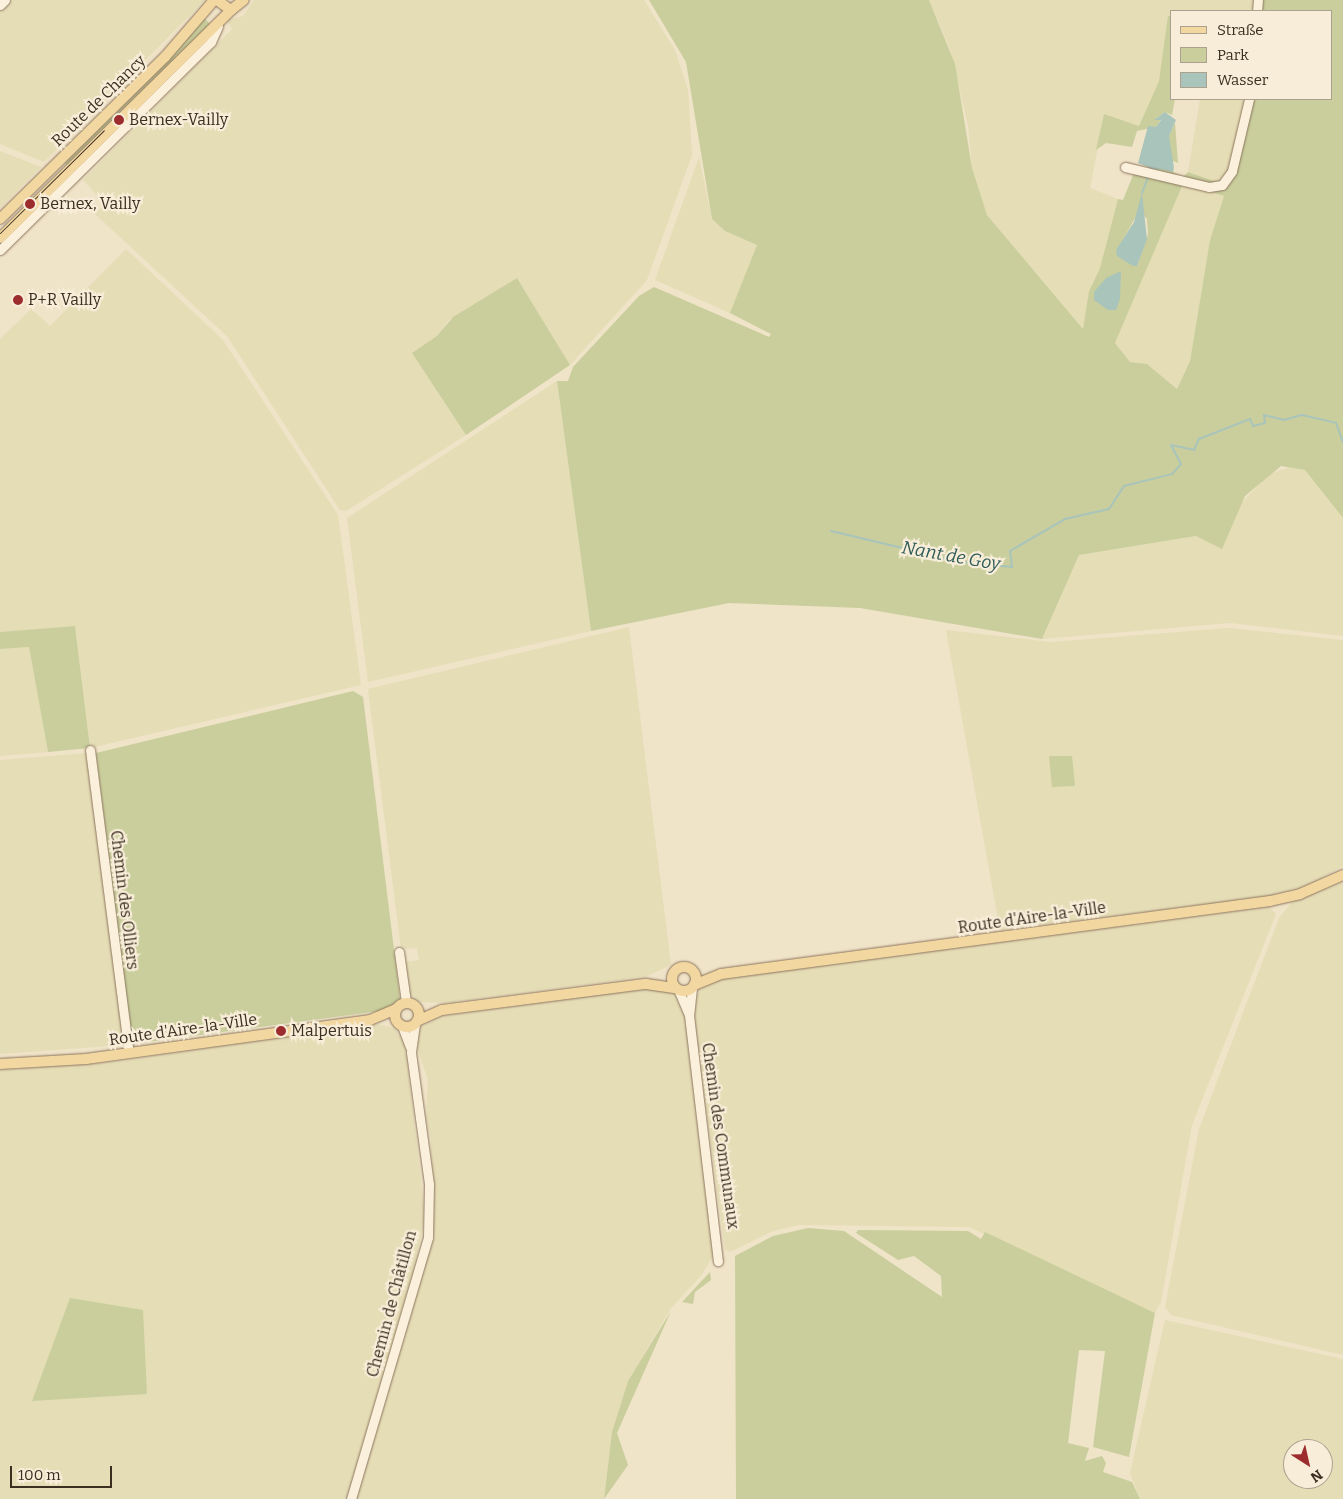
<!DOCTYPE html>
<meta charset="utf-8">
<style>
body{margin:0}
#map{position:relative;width:1343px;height:1499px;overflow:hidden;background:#efe3c8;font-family:Bitter,serif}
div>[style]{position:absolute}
.farmland>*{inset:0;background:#e5ddb6}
.green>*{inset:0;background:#c9ce9c}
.water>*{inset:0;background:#a9c4bb}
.stream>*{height:2px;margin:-1px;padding:0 1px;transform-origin:1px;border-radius:1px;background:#a9c4bb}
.roads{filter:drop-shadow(0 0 1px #8c755d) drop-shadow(0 0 1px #8c755d)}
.minor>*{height:9px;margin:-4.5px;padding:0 4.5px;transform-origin:4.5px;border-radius:4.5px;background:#faf0dc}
.major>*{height:10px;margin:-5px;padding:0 5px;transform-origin:5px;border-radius:5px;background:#f2d7a1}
.major>.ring{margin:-5px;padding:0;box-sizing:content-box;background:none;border:10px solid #f2d7a1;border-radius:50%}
.tram>*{height:1px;margin:-0.5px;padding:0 0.5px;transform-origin:0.5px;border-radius:0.5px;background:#3c2e20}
.dots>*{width:14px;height:14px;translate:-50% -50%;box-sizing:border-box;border:2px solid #f7edd8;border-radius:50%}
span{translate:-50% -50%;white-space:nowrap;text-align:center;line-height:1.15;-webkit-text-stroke:4.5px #f7edd8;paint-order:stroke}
.street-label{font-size:16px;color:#3c2e20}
.poi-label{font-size:16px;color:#3c2e20}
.left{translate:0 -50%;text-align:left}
.water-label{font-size:18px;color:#305c59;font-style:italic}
.legend{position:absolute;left:1170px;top:10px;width:162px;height:90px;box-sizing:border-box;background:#f7edd8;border:1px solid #aca18e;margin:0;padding:6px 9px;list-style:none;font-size:15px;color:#3c2e20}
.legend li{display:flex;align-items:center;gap:10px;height:25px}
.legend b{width:25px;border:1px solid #aca18e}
.north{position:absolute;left:1283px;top:1439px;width:50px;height:50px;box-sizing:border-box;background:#f7edd8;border:1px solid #aca18e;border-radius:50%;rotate:145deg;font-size:14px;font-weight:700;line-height:20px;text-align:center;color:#3c2e20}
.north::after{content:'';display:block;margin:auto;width:18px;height:22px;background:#9c2c2e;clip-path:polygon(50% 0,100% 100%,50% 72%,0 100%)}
.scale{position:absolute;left:10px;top:1466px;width:102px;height:22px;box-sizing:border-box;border:2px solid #3c2e20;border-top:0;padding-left:6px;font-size:15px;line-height:18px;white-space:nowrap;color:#3c2e20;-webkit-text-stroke:4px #f7edd8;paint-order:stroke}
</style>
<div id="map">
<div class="farmland">
<div style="clip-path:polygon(8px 0,205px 0,44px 162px,0 144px,0 8px)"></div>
<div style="clip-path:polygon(254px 0,644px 0,675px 50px,688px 90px,692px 155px,647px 280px,570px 365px,517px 278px,449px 320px,437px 337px,412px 353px,466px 435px,346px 511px,340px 510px,227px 336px,95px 214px,105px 204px,83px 180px,232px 29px,227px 20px,243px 16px)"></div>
<div style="clip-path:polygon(929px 0,1256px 0,1255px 11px,1172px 11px,1159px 81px,1139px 126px,1104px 115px,1090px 188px,1118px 199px,1100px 268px,1091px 285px,1083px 329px,987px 215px,972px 168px,968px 125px,950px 49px)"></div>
<div style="clip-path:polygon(1200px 99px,1247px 99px,1229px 171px,1220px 183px,1188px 172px)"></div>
<div style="clip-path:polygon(0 151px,41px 167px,0 208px)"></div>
<div style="clip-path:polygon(699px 157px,712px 219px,725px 231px,758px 245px,730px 313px,655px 280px)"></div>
<div style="clip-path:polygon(1183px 184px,1224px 196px,1210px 240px,1190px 361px,1177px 389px,1147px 364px,1130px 362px,1115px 343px)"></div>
<div style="clip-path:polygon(126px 249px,223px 340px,338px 515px,361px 685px,90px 748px,75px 626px,0 632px,0 339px,31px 309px,50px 326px)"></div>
<div style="clip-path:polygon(557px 381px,591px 631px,368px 682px,347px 518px)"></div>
<div style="clip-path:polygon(1296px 465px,1305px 470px,1343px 518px,1343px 636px,1230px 623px,1042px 639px,1079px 555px,1197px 536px,1241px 503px,1269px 474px)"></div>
<div style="clip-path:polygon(629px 627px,671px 965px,645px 977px,445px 1003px,418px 1002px,408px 992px,403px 962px,419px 960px,417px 948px,401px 949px,368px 689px)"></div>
<div style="clip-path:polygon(1229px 628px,1343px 640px,1343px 866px,1307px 886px,1263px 897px,1000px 930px,946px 630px,1051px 642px)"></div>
<div style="clip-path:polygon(29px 647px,48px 752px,0 756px,0 649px)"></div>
<div style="clip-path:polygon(87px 753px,124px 1045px,0 1054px,0 760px)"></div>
<div style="clip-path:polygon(1343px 882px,1343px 1355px,1171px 1315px,1165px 1307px,1199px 1129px,1279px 918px,1292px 902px)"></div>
<div style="clip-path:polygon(1269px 907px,1276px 914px,1192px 1125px,1161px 1302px,1155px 1313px,969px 1227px,799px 1225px,773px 1231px,730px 1252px,725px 1249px,693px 1013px,700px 987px,714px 980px)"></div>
<div style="clip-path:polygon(651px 988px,674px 993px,684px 1015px,714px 1254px,701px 1276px,671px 1308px,628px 1381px,612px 1432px,604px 1499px,355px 1499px,433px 1230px,431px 1140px,426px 1117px,428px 1080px,416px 1045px,420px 1027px,443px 1016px)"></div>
<div style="clip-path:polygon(377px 1024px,394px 1028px,405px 1042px,425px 1216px,411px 1284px,347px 1499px,0 1499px,0 1070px,105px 1063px)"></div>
<div style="clip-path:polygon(evenodd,1165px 1320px,1343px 1359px,1343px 1499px,1140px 1499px,1130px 1473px,1165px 1320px,1293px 1449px,1323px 1449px,1323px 1479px,1293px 1479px,1293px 1449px)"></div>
</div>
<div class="green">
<div style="clip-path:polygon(evenodd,649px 0,929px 0,955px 64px,972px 168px,987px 215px,1083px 329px,1089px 291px,1100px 268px,1118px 199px,1123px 200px,1135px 170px,1151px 173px,1175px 123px,1178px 163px,1173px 161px,1173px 172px,1183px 177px,1188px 172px,1220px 183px,1226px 179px,1252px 99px,1332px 99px,1332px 11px,1260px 11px,1260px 0,1343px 0,1343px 518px,1305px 470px,1281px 466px,1245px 496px,1222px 549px,1196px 536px,1079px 555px,1042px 639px,860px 608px,729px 603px,591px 631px,557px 381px,568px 381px,573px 367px,639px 296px,654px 287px,769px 337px,771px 334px,730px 313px,757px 245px,725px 231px,712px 219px,686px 62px,649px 0,1183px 184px,1224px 196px,1210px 240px,1190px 361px,1177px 389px,1147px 364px,1130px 362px,1115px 343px,1183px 184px,649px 0,1139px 211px,1147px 219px,1148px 234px,1137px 266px,1117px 250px,1139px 211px)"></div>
<div style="clip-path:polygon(1168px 16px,1172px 16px,1170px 85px,1175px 99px,1172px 115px,1165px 112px,1155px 119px,1161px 119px,1156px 127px,1137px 131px,1132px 147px,1106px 143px,1096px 150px,1104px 114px,1139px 126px,1159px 81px)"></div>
<div style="clip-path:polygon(204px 18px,211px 25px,68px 167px,65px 162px)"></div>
<div style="clip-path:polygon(517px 278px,570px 365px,466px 435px,412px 353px,437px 336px,453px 317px)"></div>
<div style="clip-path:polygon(75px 626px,90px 748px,48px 752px,29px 647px,0 649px,0 632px)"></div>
<div style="clip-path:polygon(353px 691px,363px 697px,400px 999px,387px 1010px,132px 1044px,96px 753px)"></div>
<div style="clip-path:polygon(1049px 756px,1072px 756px,1075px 786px,1052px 787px)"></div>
<div style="clip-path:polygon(808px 1228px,844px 1231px,942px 1297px,941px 1276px,914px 1256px,898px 1260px,856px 1233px,858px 1230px,968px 1231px,981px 1239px,985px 1232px,1155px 1313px,1129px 1457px,1093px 1447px,1105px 1351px,1079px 1350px,1068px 1443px,1089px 1448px,1085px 1461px,1102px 1456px,1106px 1463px,1103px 1472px,1132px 1482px,1140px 1499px,736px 1499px,735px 1256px,773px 1236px)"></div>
<div style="clip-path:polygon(710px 1272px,711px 1280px,695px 1292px,693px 1304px,682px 1302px)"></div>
<div style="clip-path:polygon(70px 1298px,143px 1310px,147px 1394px,32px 1401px)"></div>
<div style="clip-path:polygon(671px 1311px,617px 1433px,628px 1465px,604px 1499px,612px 1432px,628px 1381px)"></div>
</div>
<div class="water">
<div style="clip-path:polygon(1165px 112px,1176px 120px,1169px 136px,1174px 168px,1173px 172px,1160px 169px,1149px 173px,1148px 167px,1138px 163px,1148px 126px,1156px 127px,1161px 120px,1154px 120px)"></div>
<div style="clip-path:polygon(1142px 193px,1147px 239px,1137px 266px,1133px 266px,1117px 256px,1116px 250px,1134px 222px)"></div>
<div style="clip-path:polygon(1121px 271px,1120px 299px,1116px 310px,1108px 310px,1094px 300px,1094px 292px,1106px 278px)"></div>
</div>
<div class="stream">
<div style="left:1142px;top:193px;width:19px;rotate:-69deg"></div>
<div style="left:831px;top:531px;width:134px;rotate:13.4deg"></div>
<div style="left:961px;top:562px;width:51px;rotate:5.6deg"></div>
<div style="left:1012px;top:567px;width:16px;rotate:-97deg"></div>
<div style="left:1010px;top:551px;width:64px;rotate:-30.2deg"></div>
<div style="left:1065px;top:519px;width:45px;rotate:-12.8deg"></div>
<div style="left:1109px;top:509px;width:27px;rotate:-57deg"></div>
<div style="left:1124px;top:486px;width:49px;rotate:-14deg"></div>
<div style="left:1172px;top:474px;width:13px;rotate:-48deg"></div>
<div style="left:1181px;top:464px;width:21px;rotate:-118deg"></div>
<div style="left:1171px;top:445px;width:24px;rotate:12deg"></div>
<div style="left:1194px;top:450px;width:12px;rotate:-66deg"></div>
<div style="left:1199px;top:439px;width:55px;rotate:-21.4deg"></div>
<div style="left:1250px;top:419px;width:8px;rotate:67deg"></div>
<div style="left:1253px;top:426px;width:12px;rotate:-14deg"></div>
<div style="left:1265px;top:423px;width:8px;rotate:-97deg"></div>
<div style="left:1264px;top:415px;width:21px;rotate:14deg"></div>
<div style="left:1284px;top:420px;width:19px;rotate:-16deg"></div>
<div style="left:1302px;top:415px;width:35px;rotate:13deg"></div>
<div style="left:1336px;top:423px;width:20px;rotate:70deg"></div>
</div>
<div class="roads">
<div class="minor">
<div style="left:0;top:5px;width:7px;rotate:-45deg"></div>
<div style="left:1257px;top:11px;width:11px;rotate:-85deg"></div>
<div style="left:1125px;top:167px;width:86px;rotate:13.4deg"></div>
<div style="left:1209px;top:187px;width:13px;rotate:-9deg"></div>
<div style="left:1222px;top:185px;width:17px;rotate:-54deg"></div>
<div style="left:1232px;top:171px;width:74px;rotate:-76.7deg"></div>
<div style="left:0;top:250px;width:296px;rotate:-44.6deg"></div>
<div style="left:211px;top:42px;width:17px;rotate:-66deg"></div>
<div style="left:90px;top:750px;width:305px;rotate:82.7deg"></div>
<div style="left:399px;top:952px;width:50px;rotate:82deg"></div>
<div style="left:692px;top:988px;width:27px;rotate:96deg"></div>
<div style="left:689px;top:1015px;width:248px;rotate:83.3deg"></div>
<div style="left:678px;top:989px;width:26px;rotate:67deg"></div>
<div style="left:402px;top:1026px;width:22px;rotate:69deg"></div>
<div style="left:351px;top:1499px;width:273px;rotate:-73.6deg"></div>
<div style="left:428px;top:1237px;width:53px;rotate:-88.9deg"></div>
<div style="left:429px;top:1184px;width:133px;rotate:-97.8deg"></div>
<div style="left:411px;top:1052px;width:28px;rotate:-82deg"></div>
</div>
<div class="major">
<div style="left:217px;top:0;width:17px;rotate:36deg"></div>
<div style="left:231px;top:10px;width:16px;rotate:-38deg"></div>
<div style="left:0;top:219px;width:231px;rotate:-44.5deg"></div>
<div style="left:165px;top:57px;width:75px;rotate:-49.3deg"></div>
<div style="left:0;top:238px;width:325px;rotate:-44.6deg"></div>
<div class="ring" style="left:672px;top:967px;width:14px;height:14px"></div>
<div style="left:694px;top:985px;width:29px;rotate:-22deg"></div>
<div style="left:721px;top:974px;width:554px;rotate:-7.57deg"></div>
<div style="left:1270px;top:901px;width:31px;rotate:-13deg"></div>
<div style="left:1300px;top:894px;width:47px;rotate:-23.8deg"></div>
<div class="ring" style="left:395px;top:1003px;width:14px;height:14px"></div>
<div style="left:417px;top:1021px;width:27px;rotate:-24deg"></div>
<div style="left:442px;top:1010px;width:206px;rotate:-7.3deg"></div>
<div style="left:646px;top:984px;width:30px;rotate:8deg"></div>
<div style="left:0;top:1064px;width:86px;rotate:-3.3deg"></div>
<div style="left:86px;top:1059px;width:287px;rotate:-7.8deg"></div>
<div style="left:370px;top:1020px;width:28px;rotate:-23deg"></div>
</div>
</div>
<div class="tram">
<div style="left:0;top:233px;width:146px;rotate:-44.7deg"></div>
</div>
<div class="dots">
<div style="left:119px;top:120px;background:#9c2c2e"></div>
<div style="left:30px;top:204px;background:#9c2c2e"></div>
<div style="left:18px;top:300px;background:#9c2c2e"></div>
<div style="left:281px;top:1031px;background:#9c2c2e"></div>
</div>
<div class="street-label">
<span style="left:99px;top:101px;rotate:-44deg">Route de Chancy</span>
<span style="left:124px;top:900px;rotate:83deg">Chemin des Olliers</span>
<span style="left:1032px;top:918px;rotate:-8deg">Route d'Aire-la-Ville</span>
<span style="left:183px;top:1030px;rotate:-8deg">Route d'Aire-la-Ville</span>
<span style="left:720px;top:1136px;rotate:82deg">Chemin des Communaux</span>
<span style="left:392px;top:1304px;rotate:-75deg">Chemin de Châtillon</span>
</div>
<div class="poi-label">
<span class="left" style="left:129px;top:120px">Bernex-Vailly</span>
<span class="left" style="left:40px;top:204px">Bernex, Vailly</span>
<span class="left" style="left:28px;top:300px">P+R Vailly</span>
<span class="left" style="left:291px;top:1031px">Malpertuis</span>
</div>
<div class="water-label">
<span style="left:951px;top:556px;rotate:10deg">Nant de Goy</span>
</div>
<ul class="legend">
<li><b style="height:6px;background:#f2d7a1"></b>Straße</li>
<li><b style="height:14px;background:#c9ce9c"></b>Park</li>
<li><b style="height:14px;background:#a9c4bb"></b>Wasser</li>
</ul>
<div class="north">N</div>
<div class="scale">100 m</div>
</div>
